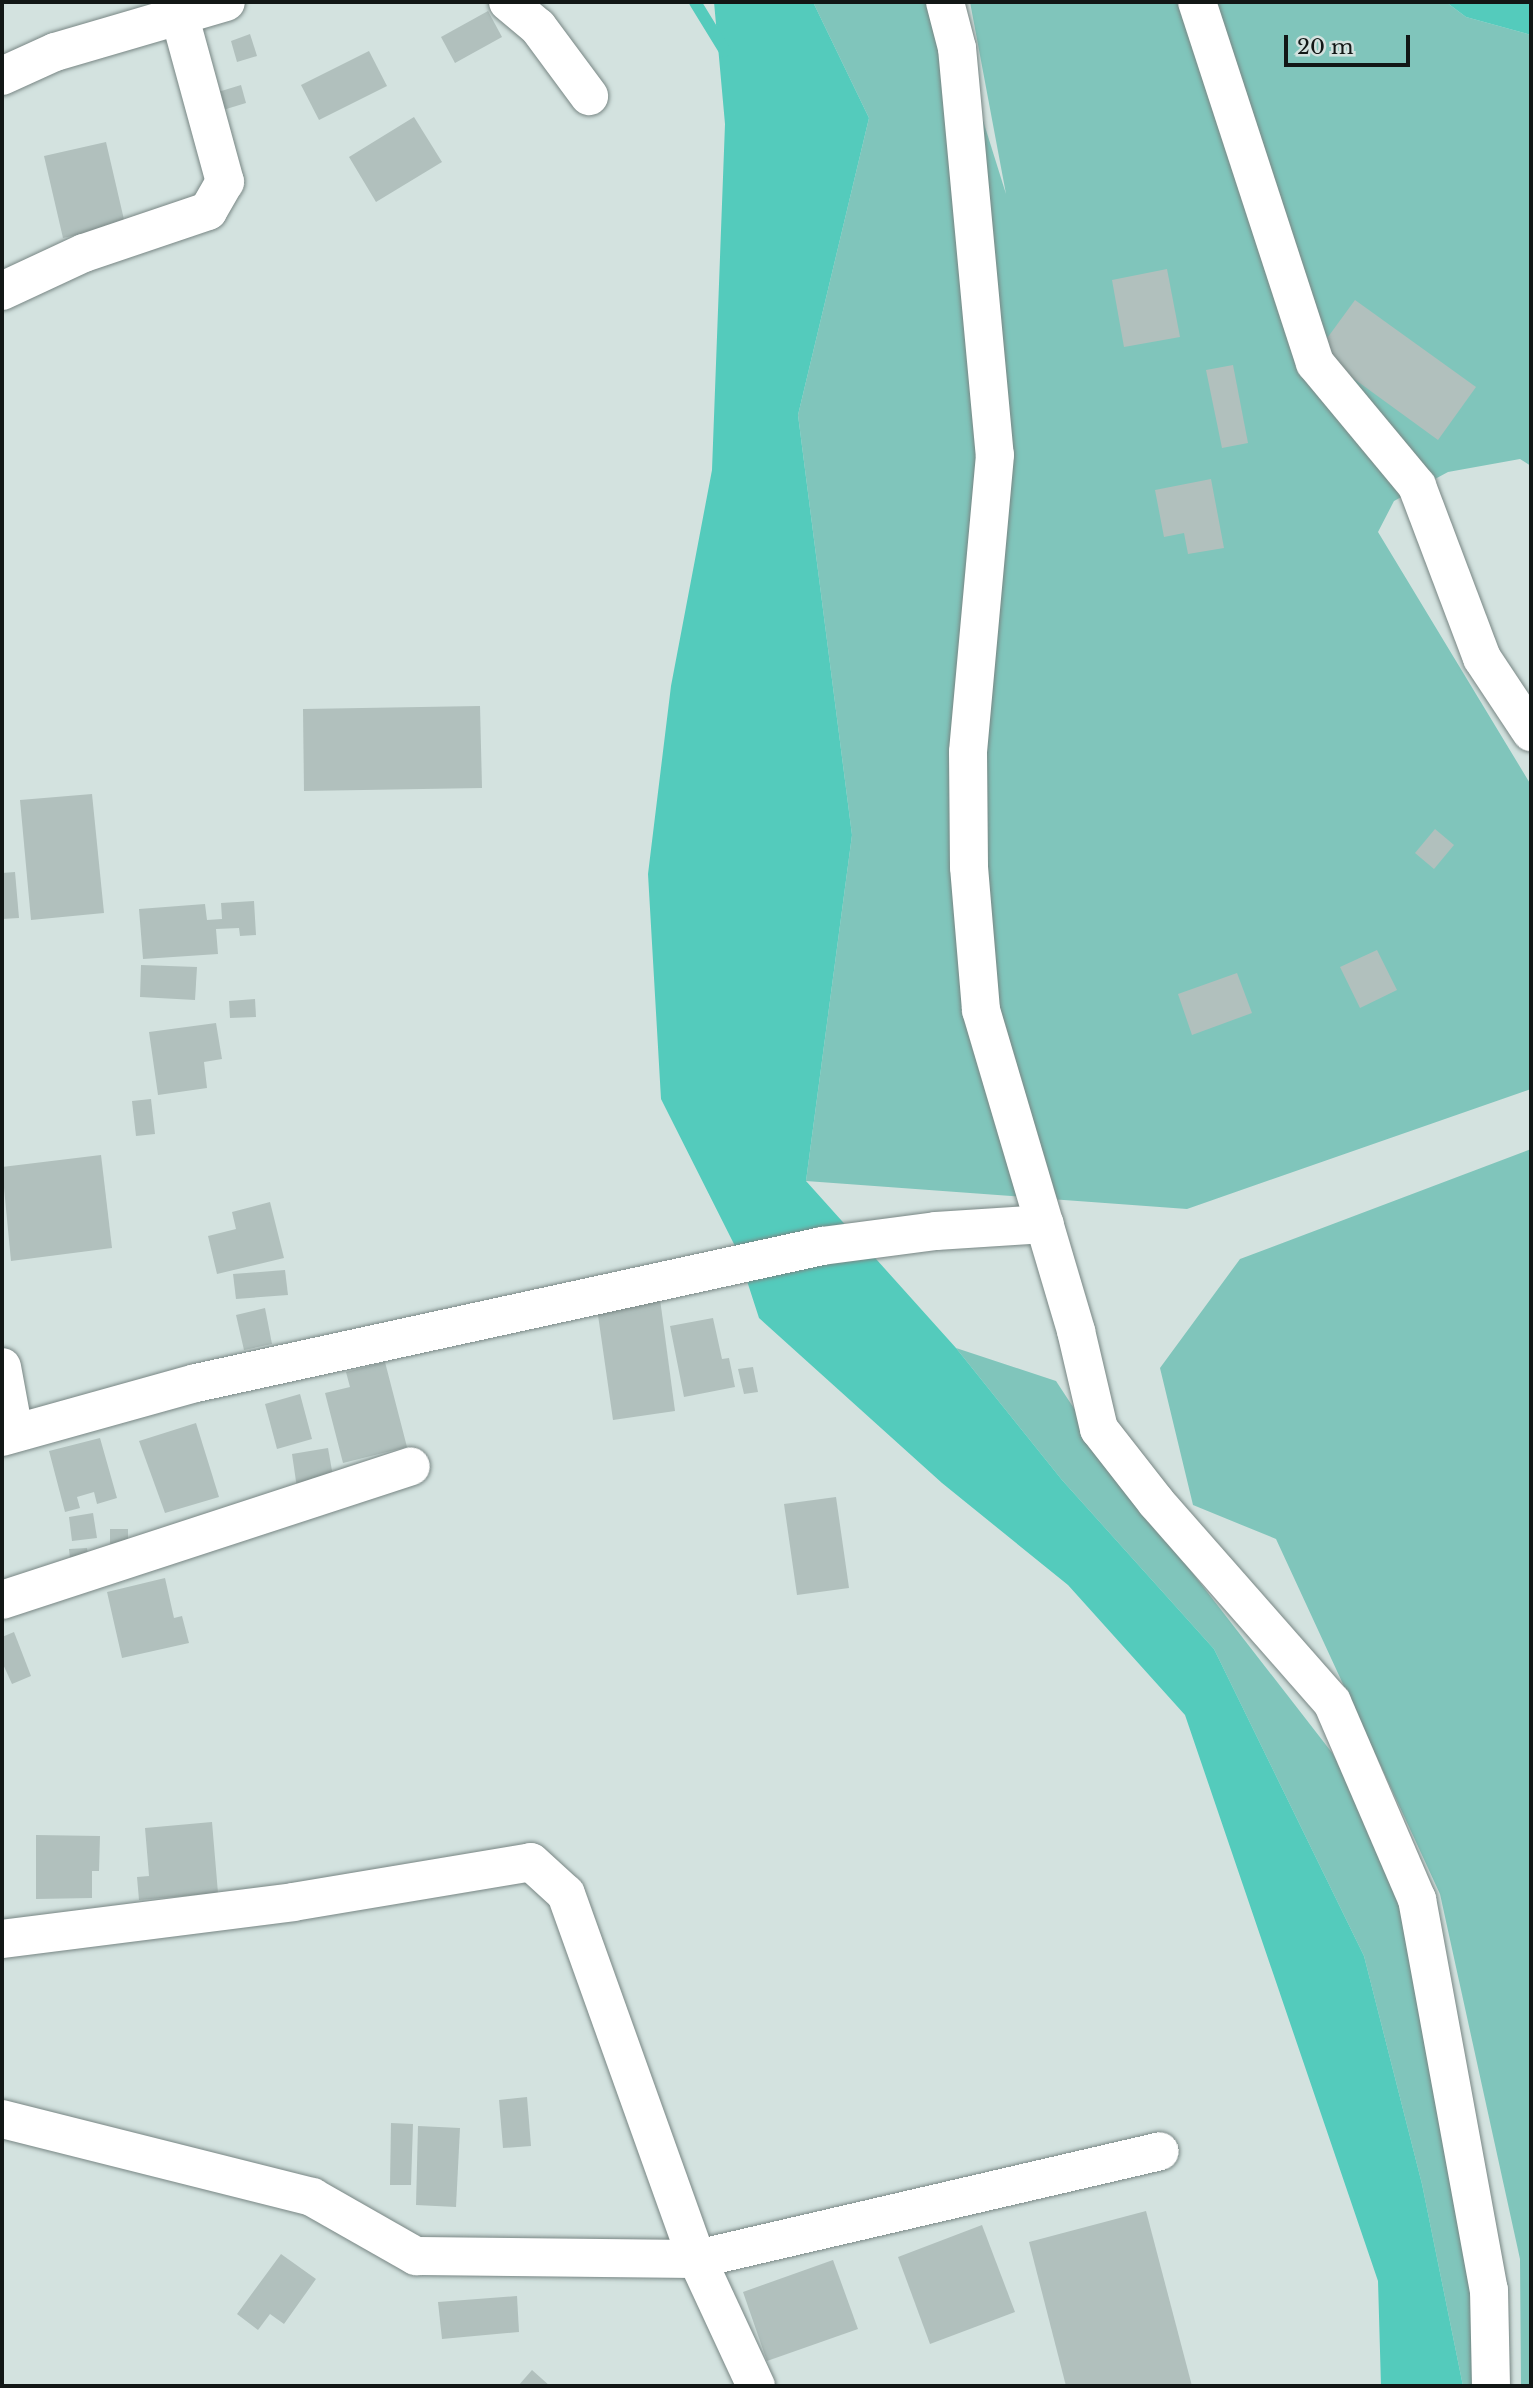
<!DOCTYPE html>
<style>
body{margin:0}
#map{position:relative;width:1533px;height:2388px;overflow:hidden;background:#d3e2df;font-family:"Libre Baskerville",serif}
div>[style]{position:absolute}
.green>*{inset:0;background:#80c5bb}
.water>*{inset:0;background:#54cbbc}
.stream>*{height:12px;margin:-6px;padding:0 6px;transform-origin:6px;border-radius:6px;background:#54cbbc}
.building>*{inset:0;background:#b1c0bd}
.roads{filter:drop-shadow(0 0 2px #788684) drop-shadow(0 0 2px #788684)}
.minor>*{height:38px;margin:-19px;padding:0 19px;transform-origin:19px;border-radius:19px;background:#fff}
span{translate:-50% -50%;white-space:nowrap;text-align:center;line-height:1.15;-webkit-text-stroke:6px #d3e2df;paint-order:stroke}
.frame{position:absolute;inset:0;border:4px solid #121716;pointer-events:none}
.scale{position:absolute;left:1284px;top:35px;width:126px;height:32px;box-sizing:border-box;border:4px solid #121716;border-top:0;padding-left:9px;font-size:21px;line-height:24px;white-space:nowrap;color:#121716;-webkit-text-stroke:5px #d3e2df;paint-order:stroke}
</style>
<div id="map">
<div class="green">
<div style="clip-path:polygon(813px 2px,946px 2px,1006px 194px,970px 2px,1446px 2px,1466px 17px,1531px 35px,1531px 466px,1520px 459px,1448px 472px,1394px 501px,1378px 532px,1531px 785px,1531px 1089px,1187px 1209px,806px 1181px,852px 835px,798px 415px,869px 118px)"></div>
<div style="clip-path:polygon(1531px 1149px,1531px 2386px,1521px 2386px,1520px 2259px,1440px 1894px,1276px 1539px,1193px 1505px,1160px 1368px,1240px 1259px)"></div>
<div style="clip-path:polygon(956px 1348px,1056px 1381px,1125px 1486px,1333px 1754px,1394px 1873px,1453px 2166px,1483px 2386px,1463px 2386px,1422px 2184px,1364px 1956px,1214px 1649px,1062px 1480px)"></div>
</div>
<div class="water">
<div style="clip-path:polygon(714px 2px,813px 2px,869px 118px,798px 415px,852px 835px,806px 1181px,956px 1348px,1062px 1480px,1214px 1649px,1364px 1956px,1422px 2184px,1463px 2386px,1381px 2386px,1378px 2281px,1185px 1715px,1068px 1585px,942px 1483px,759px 1318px,737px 1250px,661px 1099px,648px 874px,671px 686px,712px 470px,725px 124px)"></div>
<div style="clip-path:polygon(1446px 2px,1531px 2px,1531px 35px,1466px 17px)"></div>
</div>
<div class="stream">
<div style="left:695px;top:2px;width:57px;rotate:58.5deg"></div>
</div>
<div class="building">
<div style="clip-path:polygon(488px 11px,502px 37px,455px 63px,441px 37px)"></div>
<div style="clip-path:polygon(250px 34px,257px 56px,237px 62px,231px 41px)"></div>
<div style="clip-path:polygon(369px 51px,387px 86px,319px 120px,301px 85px)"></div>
<div style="clip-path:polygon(241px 85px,246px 103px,223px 110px,218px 92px)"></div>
<div style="clip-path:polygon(414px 117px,442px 162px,376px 202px,349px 157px)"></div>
<div style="clip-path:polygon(106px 142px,125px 224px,63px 238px,44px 156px)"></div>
<div style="clip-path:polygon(1167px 269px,1180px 337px,1124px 347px,1112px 280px)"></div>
<div style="clip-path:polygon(1355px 300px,1476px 387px,1438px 440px,1317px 352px)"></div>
<div style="clip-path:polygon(1233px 365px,1248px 443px,1222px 448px,1206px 370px)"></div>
<div style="clip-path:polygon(1211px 479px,1224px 548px,1188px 554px,1184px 533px,1164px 537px,1155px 490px)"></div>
<div style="clip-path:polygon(480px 706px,482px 788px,304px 791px,303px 709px)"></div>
<div style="clip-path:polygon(92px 794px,104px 913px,31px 920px,20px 800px)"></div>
<div style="clip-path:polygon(1435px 829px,1454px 845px,1434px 869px,1415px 853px)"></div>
<div style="clip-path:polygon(15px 872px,19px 918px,2px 919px,2px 873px)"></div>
<div style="clip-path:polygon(254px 901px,256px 935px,240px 936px,239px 928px,216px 929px,218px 954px,143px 959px,139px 909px,205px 904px,207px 920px,222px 919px,221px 903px)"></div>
<div style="clip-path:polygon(1377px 950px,1397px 990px,1360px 1008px,1340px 967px)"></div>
<div style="clip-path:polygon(141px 965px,197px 967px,195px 1000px,140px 997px)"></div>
<div style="clip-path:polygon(1237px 973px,1252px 1013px,1192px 1035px,1178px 994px)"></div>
<div style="clip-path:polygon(255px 999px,256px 1017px,230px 1018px,229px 1001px)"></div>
<div style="clip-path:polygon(216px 1023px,222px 1059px,204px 1062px,207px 1088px,158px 1095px,149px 1032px)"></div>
<div style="clip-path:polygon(151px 1099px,155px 1134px,136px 1136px,132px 1101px)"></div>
<div style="clip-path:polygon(101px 1155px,112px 1248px,11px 1261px,2px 1167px)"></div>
<div style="clip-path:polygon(270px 1202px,284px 1258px,217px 1274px,208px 1236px,236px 1229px,232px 1212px)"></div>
<div style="clip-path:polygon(285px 1270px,288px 1295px,236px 1299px,233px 1274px)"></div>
<div style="clip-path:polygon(660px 1299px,675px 1411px,613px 1420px,597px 1308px)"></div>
<div style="clip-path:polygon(265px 1308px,272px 1344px,244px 1350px,236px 1315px)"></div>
<div style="clip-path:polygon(713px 1318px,722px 1359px,729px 1358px,735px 1387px,684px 1397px,670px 1326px)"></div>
<div style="clip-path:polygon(385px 1362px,407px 1447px,343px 1463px,325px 1393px,350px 1387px,346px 1372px)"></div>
<div style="clip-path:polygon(753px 1367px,758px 1392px,744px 1394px,738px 1369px)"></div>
<div style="clip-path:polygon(300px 1394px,312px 1439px,277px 1449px,265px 1404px)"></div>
<div style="clip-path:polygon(196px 1423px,219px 1497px,165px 1513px,139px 1441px)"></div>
<div style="clip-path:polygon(100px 1438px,117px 1498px,97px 1504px,94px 1492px,77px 1497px,80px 1508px,65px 1512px,49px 1451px)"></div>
<div style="clip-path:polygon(328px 1448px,334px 1482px,297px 1488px,292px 1454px)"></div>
<div style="clip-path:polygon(836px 1497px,849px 1588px,797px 1595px,784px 1504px)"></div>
<div style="clip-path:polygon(93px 1513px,97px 1538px,72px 1541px,69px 1517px)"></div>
<div style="clip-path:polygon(110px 1529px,128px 1529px,128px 1544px,110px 1544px)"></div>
<div style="clip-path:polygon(87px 1548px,88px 1556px,70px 1558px,69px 1549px)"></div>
<div style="clip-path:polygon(165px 1578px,174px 1618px,182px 1616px,189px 1643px,122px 1658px,107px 1592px)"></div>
<div style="clip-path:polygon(14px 1632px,31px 1676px,12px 1684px,2px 1662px,2px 1637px)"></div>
<div style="clip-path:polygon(212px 1822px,218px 1893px,139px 1900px,137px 1877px,149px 1876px,145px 1828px)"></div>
<div style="clip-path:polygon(36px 1835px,100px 1836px,99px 1871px,92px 1871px,92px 1898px,36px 1899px)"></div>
<div style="clip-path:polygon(527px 2097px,531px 2146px,503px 2148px,499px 2100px)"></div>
<div style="clip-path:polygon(391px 2123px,413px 2124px,411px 2185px,390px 2185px)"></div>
<div style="clip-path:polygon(418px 2126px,460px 2128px,456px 2207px,416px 2205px)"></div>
<div style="clip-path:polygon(1146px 2211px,1192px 2386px,1066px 2386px,1029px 2242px)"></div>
<div style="clip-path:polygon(982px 2225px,1015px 2312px,930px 2344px,898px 2257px)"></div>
<div style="clip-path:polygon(281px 2254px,316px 2279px,284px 2324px,270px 2314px,258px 2330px,237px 2314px)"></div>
<div style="clip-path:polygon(833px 2260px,858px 2329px,767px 2361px,743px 2292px)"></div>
<div style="clip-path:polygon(517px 2296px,519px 2332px,442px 2339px,438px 2302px)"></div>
<div style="clip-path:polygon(532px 2370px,550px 2386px,518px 2386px)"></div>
</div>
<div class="roads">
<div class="minor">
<div style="left:508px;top:2px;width:39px;rotate:40deg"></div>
<div style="left:538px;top:27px;width:86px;rotate:53.5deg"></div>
<div style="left:945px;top:2px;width:48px;rotate:75.4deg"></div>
<div style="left:957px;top:48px;width:409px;rotate:84.7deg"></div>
<div style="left:995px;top:455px;width:298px;rotate:95.2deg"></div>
<div style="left:968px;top:752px;width:115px;rotate:89.5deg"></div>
<div style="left:969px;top:867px;width:144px;rotate:85.2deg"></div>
<div style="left:981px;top:1010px;width:335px;rotate:73.5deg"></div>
<div style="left:1076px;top:1331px;width:101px;rotate:76.8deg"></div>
<div style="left:1099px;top:1429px;width:93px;rotate:52deg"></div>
<div style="left:1156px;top:1502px;width:266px;rotate:48.7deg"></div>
<div style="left:1332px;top:1702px;width:215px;rotate:66.7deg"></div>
<div style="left:1417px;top:1899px;width:398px;rotate:79.6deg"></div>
<div style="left:1489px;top:2290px;width:96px;rotate:88.8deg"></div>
<div style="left:1197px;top:2px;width:380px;rotate:71.9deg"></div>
<div style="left:1315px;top:363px;width:160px;rotate:50.3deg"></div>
<div style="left:1417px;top:486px;width:184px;rotate:69.3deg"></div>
<div style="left:1482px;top:658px;width:89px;rotate:56.5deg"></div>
<div style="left:2px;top:76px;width:58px;rotate:-24.4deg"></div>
<div style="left:55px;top:52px;width:178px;rotate:-16.3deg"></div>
<div style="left:2px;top:291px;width:90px;rotate:-24.9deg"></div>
<div style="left:84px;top:253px;width:131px;rotate:-18.7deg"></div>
<div style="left:208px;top:211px;width:34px;rotate:-60deg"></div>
<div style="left:225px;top:182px;width:171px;rotate:-105.3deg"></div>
<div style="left:2px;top:1367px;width:66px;rotate:79.5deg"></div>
<div style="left:2px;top:1437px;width:201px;rotate:-15.6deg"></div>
<div style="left:196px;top:1383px;width:641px;rotate:-12.34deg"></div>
<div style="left:822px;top:1246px;width:115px;rotate:-7.5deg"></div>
<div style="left:936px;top:1231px;width:109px;rotate:-3.7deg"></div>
<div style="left:2px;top:1600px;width:430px;rotate:-18.1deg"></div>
<div style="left:2px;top:1939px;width:293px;rotate:-7.2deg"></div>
<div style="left:293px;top:1902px;width:241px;rotate:-9.5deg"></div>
<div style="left:531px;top:1862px;width:47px;rotate:42.4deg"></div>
<div style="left:566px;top:1894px;width:388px;rotate:70.3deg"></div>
<div style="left:697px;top:2259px;width:140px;rotate:65.1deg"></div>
<div style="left:2px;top:2119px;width:320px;rotate:14.1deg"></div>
<div style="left:312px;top:2197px;width:120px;rotate:29.6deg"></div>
<div style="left:416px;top:2256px;width:281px;rotate:0.6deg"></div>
<div style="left:697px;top:2259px;width:475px;rotate:-13.1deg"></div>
</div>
</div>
<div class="frame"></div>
<div class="scale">20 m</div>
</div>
